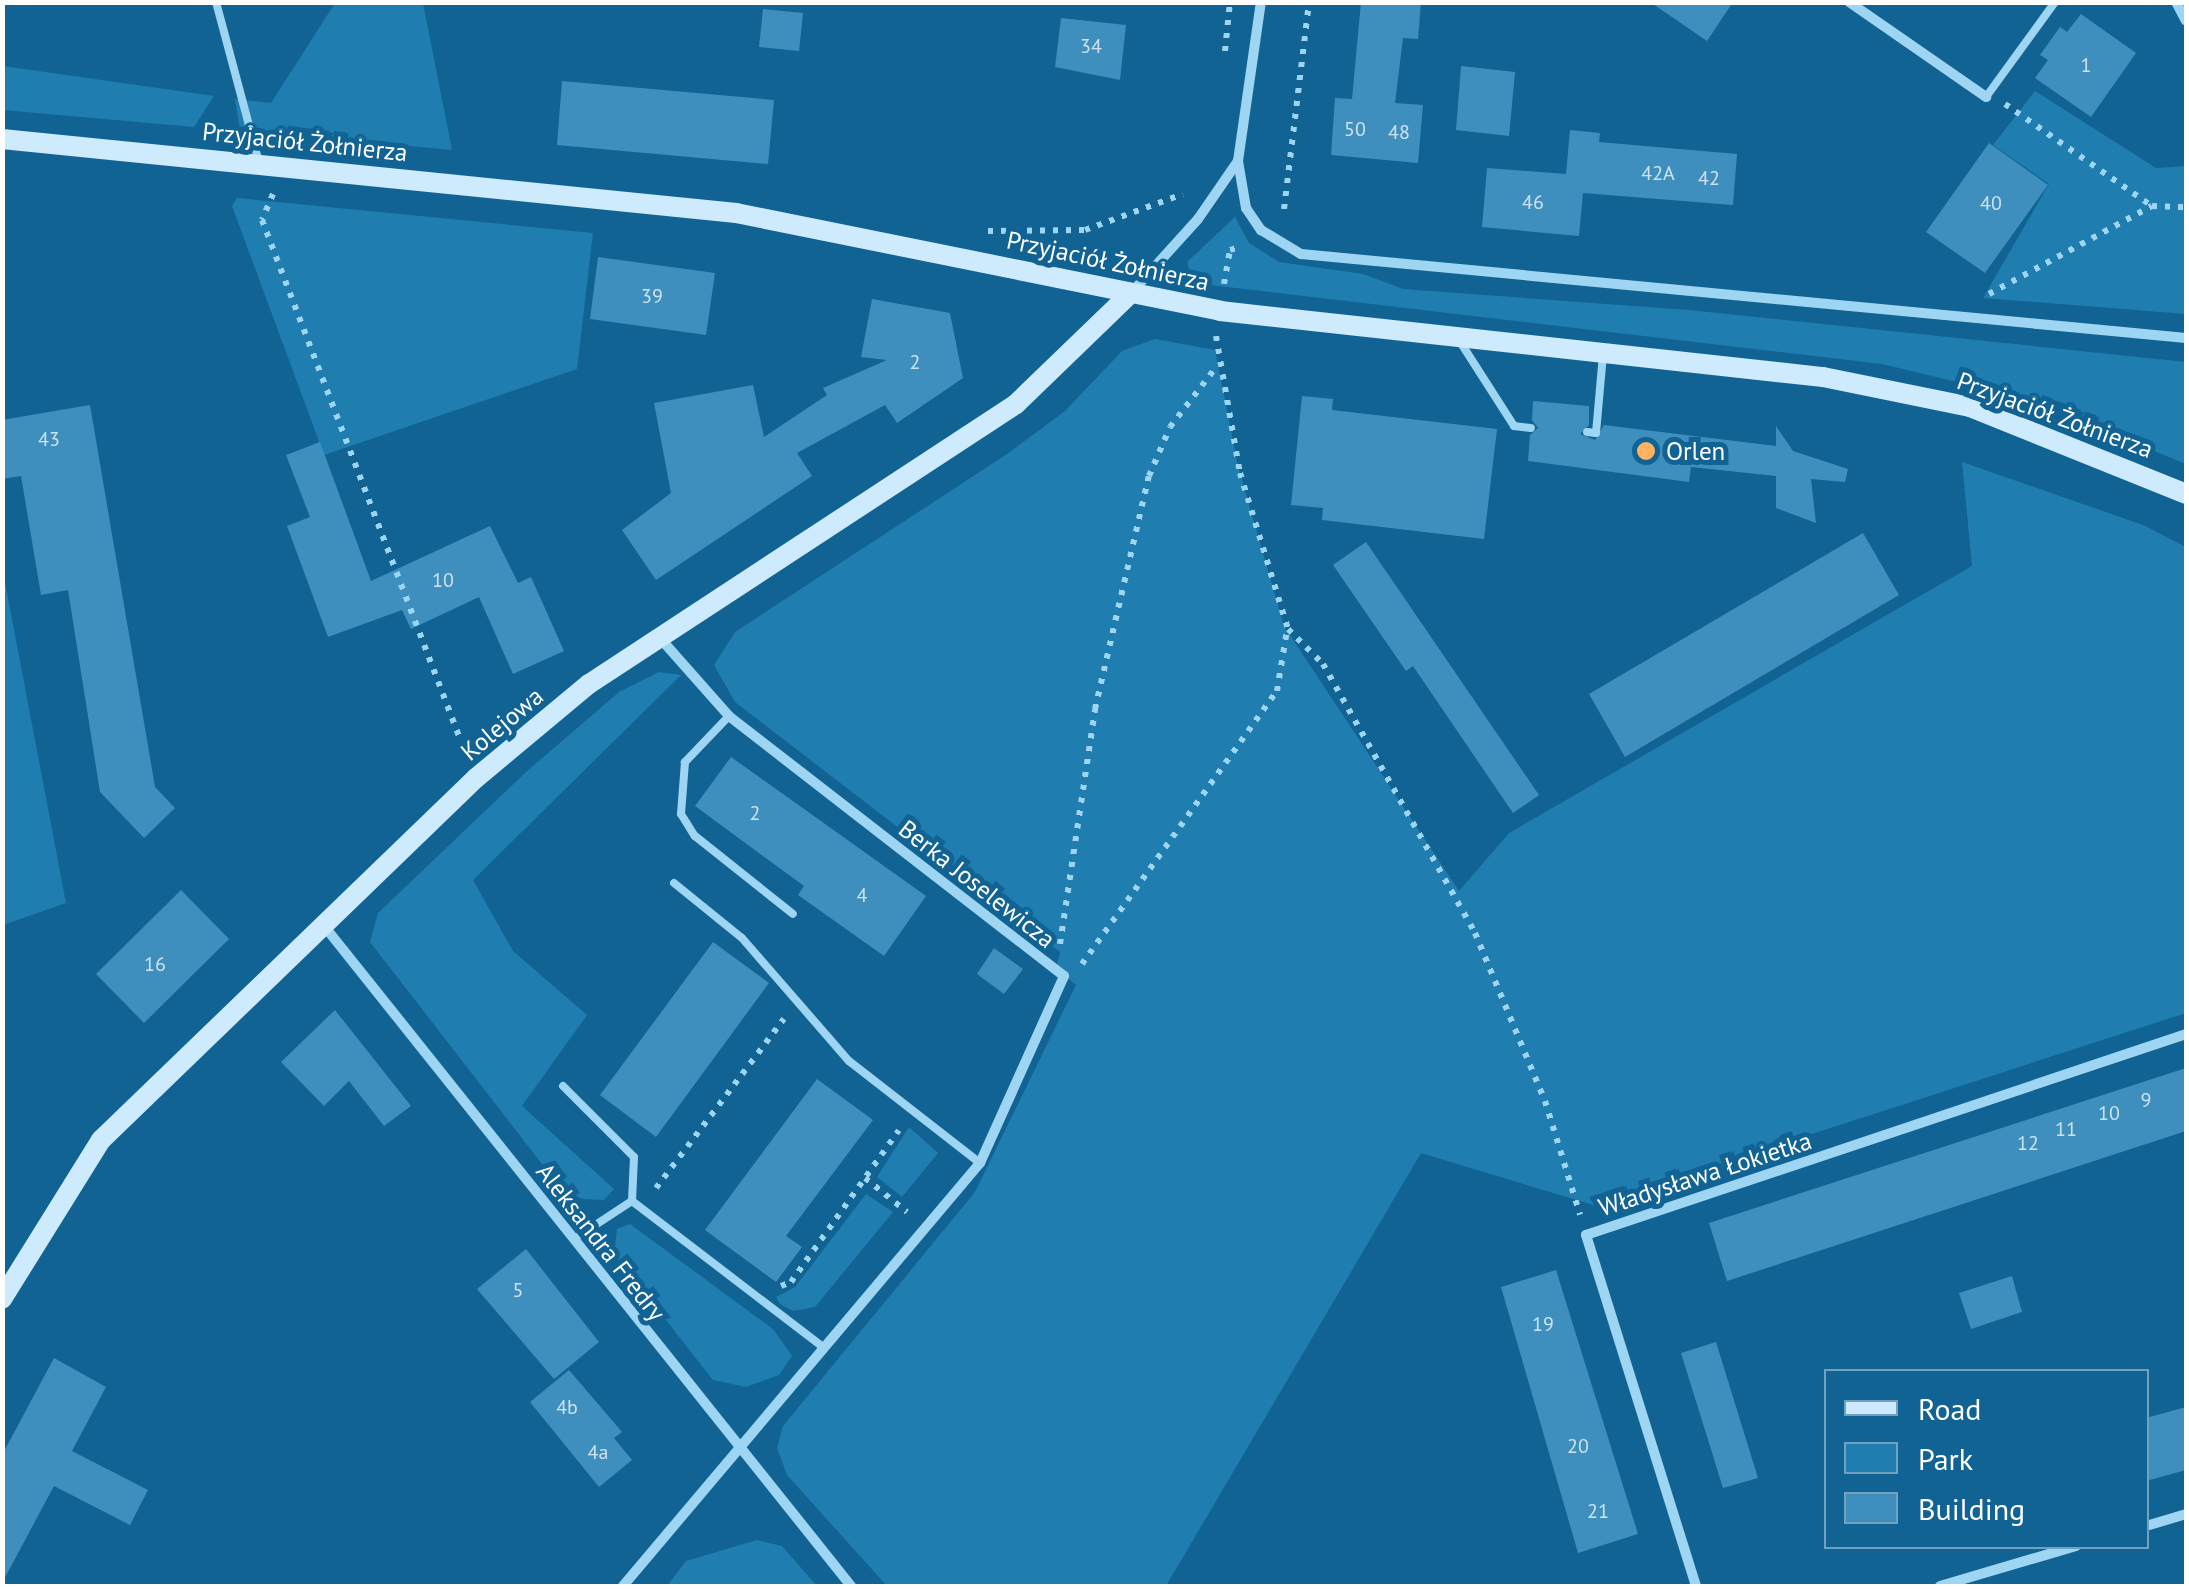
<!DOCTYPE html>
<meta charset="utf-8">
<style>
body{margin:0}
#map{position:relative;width:2189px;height:1589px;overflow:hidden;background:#116393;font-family:"PT Sans",sans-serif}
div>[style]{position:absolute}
.green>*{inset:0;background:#1f7db0}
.building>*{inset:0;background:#3e8fbe}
.path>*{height:6px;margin-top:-3px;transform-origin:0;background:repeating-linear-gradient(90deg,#9ed5f3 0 5px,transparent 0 13px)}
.lane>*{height:8px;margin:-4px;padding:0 4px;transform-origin:4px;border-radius:4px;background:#9ed5f3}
.street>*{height:10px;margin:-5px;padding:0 5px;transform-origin:5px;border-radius:5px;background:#9ed5f3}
.secondary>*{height:20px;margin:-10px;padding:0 10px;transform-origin:10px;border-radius:10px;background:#cdebfd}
.dots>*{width:28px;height:28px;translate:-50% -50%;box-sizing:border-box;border:5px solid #116393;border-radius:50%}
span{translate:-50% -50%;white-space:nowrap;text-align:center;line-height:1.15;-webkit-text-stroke:10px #116393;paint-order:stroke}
.number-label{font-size:20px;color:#cfe3ef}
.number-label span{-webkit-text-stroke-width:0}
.street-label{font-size:25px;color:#fff}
.poi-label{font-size:25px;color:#fff}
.left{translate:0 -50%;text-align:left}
.frame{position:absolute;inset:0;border:5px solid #fff;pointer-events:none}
.legend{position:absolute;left:1824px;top:1369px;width:325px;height:180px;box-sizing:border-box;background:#116393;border:2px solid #70a1be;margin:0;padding:12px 18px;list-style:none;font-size:30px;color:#fff}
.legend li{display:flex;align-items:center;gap:20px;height:50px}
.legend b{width:50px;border:2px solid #70a1be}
</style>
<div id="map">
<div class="green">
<div style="clip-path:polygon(335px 3px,423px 3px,452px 150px,240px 130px,235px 99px,271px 103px)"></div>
<div style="clip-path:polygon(3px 66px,214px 96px,194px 127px,3px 110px)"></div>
<div style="clip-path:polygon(2035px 91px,2156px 168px,2186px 166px,2186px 314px,1983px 298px,2049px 184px,1993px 145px)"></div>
<div style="clip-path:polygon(237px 198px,593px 233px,577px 369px,324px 455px,232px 206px)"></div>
<div style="clip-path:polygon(1235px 217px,1249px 243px,1279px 262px,1363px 274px,1403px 289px,1689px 310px,2186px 362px,2186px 464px,2024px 398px,1882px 364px,1193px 283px,1187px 262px)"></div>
<div style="clip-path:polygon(1155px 339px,1215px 350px,1238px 466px,1284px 626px,1459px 891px,1509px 833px,1972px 566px,1962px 462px,2143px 525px,2186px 547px,2186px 1013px,1593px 1205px,1421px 1153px,1166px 1586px,887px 1586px,787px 1475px,777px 1448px,783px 1426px,975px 1192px,1076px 985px,1056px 969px,1060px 952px,735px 702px,714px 665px,735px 632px,1007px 454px,1065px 411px,1122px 351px)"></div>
<div style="clip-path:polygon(3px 572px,66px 903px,3px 925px,2px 925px)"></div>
<div style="clip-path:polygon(659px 672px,681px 675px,473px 880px,513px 951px,587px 1015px,522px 1106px,614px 1189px,604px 1200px,582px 1199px,559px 1186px,370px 942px,378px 913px,525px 773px,619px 692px)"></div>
<div style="clip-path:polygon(909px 1127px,938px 1153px,902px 1197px,877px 1177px)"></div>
<div style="clip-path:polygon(866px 1194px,893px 1212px,815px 1307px,793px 1311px,780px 1304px,776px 1297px,795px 1287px)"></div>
<div style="clip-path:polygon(630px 1224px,773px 1329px,792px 1356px,779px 1375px,746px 1387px,713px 1380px,614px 1254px,617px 1229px)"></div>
<div style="clip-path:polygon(757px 1540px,782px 1546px,817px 1586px,667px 1586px,686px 1561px)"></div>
</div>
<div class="building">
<div style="clip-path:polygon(1361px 2px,1421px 2px,1418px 39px,1403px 38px,1395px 103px,1423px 105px,1418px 163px,1331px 155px,1335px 98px,1352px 99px)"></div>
<div style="clip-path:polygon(1650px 2px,1733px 2px,1707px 41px)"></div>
<div style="clip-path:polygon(763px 9px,803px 13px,799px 51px,759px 47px)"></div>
<div style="clip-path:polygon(2081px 14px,2136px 53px,2091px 117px,2035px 78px,2048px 60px,2040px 55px,2060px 27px,2067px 32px)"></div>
<div style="clip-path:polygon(1061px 18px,1126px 25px,1120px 80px,1055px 67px)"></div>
<div style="clip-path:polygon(1461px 66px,1515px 72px,1509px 136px,1456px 130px)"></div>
<div style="clip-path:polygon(562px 81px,774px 100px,768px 164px,557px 145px)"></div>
<div style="clip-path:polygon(1570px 130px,1600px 133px,1599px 142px,1737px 154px,1733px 205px,1583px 193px,1579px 236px,1482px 227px,1487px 168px,1566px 174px)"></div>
<div style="clip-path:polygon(1989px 143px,2048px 185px,1985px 273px,1926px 232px)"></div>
<div style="clip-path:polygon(598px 257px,715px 273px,706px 335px,590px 319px)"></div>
<div style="clip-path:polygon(872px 299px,950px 313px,963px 378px,897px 423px,885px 405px,797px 453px,812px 476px,656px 580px,622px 530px,671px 493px,654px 403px,753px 385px,764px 437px,827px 395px,823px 388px,887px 360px,861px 357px)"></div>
<div style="clip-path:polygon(1302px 396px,1333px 399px,1332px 410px,1497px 429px,1484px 539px,1322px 520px,1323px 508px,1291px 505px)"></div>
<div style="clip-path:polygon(1533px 401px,1589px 406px,1589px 425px,1580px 434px,1595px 440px,1604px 425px,1776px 446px,1776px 426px,1793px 451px,1848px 469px,1845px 482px,1811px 479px,1816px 523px,1776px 508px,1776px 476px,1691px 467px,1689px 482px,1528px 461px,1530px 435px,1538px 428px,1532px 420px)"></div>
<div style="clip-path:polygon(90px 405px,155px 787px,175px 808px,144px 838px,100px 792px,68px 590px,41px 595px,21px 476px,2px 479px,2px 420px)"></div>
<div style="clip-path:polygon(320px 442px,371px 581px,490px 526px,518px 583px,531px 577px,564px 651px,513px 674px,479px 597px,411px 629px,402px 610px,328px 637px,287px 526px,310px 517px,286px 455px)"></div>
<div style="clip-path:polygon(1863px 533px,1899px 595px,1625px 757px,1589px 694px)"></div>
<div style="clip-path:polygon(1366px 542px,1539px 795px,1513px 813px,1413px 666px,1406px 671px,1333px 565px)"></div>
<div style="clip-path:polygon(731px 757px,926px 896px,884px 956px,798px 895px,804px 886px,695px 806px)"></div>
<div style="clip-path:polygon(181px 890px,229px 939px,144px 1023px,96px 974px)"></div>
<div style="clip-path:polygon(713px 942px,769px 983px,656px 1137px,600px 1095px)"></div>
<div style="clip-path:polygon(994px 948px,1023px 969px,1004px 994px,977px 974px)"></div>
<div style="clip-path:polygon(335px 1010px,411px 1106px,384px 1126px,349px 1081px,324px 1106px,281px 1062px)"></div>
<div style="clip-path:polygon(2186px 1068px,2186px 1131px,1727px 1281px,1709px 1223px)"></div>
<div style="clip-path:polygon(817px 1079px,873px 1120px,786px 1236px,802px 1247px,776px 1282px,705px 1230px)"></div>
<div style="clip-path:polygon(526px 1249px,599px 1342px,554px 1379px,477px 1289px)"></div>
<div style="clip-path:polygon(1556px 1270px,1638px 1534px,1578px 1553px,1501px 1287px)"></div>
<div style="clip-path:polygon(2012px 1276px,2022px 1312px,1971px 1329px,1959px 1293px)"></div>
<div style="clip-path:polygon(1716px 1342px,1758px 1478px,1723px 1488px,1681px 1353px)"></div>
<div style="clip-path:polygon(54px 1358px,106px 1387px,72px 1451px,148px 1490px,130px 1525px,54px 1486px,2px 1583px,2px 1455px)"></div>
<div style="clip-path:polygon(569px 1370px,622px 1432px,614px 1438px,632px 1460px,599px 1487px,530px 1402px)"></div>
<div style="clip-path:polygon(2186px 1407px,2186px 1470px,2146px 1481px,2146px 1418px)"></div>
</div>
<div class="path">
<div style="left:1225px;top:51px;width:49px;rotate:-84.2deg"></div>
<div style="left:2005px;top:104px;width:179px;rotate:34.8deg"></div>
<div style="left:273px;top:194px;width:28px;rotate:113deg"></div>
<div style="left:262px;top:220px;width:569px;rotate:69.11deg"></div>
<div style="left:1284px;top:209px;width:209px;rotate:-83.1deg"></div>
<div style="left:988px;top:231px;width:97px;rotate:-0.6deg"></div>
<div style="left:1085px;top:230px;width:104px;rotate:-20.2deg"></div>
<div style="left:1224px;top:284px;width:35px;rotate:-80deg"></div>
<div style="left:1230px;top:250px;width:13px;rotate:-18deg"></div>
<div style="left:1989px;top:294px;width:185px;rotate:-28.4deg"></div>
<div style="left:2152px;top:206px;width:34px;rotate:2deg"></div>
<div style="left:1216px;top:336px;width:139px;rotate:80.1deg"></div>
<div style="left:1240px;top:473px;width:163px;rotate:72.9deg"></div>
<div style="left:1288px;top:629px;width:49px;rotate:45deg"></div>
<div style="left:1323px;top:664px;width:309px;rotate:60.5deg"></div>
<div style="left:1475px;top:933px;width:182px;rotate:67.4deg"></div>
<div style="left:1545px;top:1101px;width:119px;rotate:72.9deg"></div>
<div style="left:1060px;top:944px;width:238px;rotate:-81.5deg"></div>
<div style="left:1095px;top:709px;width:239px;rotate:-77deg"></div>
<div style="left:1149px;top:476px;width:53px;rotate:-66.8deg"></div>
<div style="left:1170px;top:427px;width:77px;rotate:-52.4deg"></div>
<div style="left:1082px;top:964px;width:335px;rotate:-54.5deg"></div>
<div style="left:1277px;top:691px;width:62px;rotate:-80.7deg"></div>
<div style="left:865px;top:1178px;width:54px;rotate:39deg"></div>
<div style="left:656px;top:1188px;width:212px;rotate:-52.9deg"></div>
<div style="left:781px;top:1286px;width:11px;rotate:-22deg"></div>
<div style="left:791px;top:1282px;width:186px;rotate:-54.6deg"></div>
</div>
<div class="lane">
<div style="left:216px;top:2px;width:166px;rotate:75deg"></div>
<div style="left:1986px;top:97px;width:117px;rotate:-54deg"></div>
<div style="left:1459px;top:340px;width:102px;rotate:57.4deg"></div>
<div style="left:1514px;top:426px;width:17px;rotate:7deg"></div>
<div style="left:1587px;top:432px;width:9px;rotate:6deg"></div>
<div style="left:1596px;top:433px;width:79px;rotate:-84.9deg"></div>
<div style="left:729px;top:716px;width:64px;rotate:133.7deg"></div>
<div style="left:685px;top:762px;width:52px;rotate:94.4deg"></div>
<div style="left:681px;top:814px;width:26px;rotate:58deg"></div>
<div style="left:695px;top:836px;width:125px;rotate:38.5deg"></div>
<div style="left:674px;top:883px;width:87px;rotate:39deg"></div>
<div style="left:742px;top:938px;width:163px;rotate:49deg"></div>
<div style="left:849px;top:1061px;width:166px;rotate:37.9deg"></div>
<div style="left:563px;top:1086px;width:100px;rotate:45deg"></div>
<div style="left:634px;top:1157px;width:44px;rotate:92.6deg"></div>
<div style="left:574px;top:1239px;width:69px;rotate:-33.2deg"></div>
<div style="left:632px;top:1201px;width:240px;rotate:37.4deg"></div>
</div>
<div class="street">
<div style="left:1849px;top:2px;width:167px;rotate:34.7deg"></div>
<div style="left:2176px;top:2px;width:21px;rotate:62deg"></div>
<div style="left:1238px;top:161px;width:48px;rotate:80.3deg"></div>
<div style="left:1246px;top:208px;width:27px;rotate:56deg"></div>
<div style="left:1261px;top:230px;width:47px;rotate:31deg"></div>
<div style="left:1301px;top:254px;width:889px;rotate:5.42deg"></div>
<div style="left:1132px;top:292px;width:98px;rotate:-47.9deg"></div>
<div style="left:1198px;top:219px;width:70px;rotate:-55.4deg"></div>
<div style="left:1238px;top:161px;width:161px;rotate:-81.8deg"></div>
<div style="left:321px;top:922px;width:850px;rotate:51.4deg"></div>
<div style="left:2146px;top:1526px;width:42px;rotate:-16.7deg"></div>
<div style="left:623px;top:1586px;width:554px;rotate:-49.84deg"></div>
<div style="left:980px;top:1163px;width:205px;rotate:-65.8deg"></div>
<div style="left:1064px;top:976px;width:424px;rotate:-142.2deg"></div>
<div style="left:729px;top:716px;width:104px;rotate:-131.5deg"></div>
<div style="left:1696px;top:1586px;width:368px;rotate:-107.4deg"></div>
<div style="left:1586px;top:1235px;width:633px;rotate:-18.52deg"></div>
<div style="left:1940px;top:1586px;width:142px;rotate:-16.4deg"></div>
</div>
<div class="secondary">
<div style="left:2px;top:139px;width:738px;rotate:5.76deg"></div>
<div style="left:736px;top:213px;width:494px;rotate:11.4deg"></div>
<div style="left:1220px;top:311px;width:607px;rotate:6.25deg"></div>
<div style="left:1823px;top:377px;width:150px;rotate:11.5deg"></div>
<div style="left:1970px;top:407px;width:233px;rotate:21.9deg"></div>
<div style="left:2px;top:1299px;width:187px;rotate:-58.1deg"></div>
<div style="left:101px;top:1140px;width:521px;rotate:-43.99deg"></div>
<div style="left:476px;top:778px;width:147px;rotate:-39.8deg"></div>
<div style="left:589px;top:684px;width:511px;rotate:-33.25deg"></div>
<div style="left:1016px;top:404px;width:160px;rotate:-44deg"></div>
</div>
<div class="dots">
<div style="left:1646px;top:451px;background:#ffb360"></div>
</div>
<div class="number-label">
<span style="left:1091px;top:46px">34</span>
<span style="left:2086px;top:65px">1</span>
<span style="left:1355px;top:129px">50</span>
<span style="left:1399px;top:132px">48</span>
<span style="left:1658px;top:173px">42A</span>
<span style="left:1709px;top:178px">42</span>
<span style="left:1533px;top:202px">46</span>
<span style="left:1991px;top:203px">40</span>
<span style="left:652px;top:296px">39</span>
<span style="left:915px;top:362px">2</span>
<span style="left:49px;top:439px">43</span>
<span style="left:443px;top:580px">10</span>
<span style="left:755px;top:813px">2</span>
<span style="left:862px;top:895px">4</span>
<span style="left:155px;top:964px">16</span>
<span style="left:2146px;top:1100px">9</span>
<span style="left:2109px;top:1113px">10</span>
<span style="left:2066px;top:1129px">11</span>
<span style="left:2028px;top:1143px">12</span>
<span style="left:518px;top:1290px">5</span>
<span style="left:1543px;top:1324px">19</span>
<span style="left:567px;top:1407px">4b</span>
<span style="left:1578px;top:1446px">20</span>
<span style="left:598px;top:1452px">4a</span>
<span style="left:1598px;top:1511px">21</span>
</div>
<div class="street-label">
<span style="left:305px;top:142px;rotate:6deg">Przyjaciół Żołnierza</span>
<span style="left:1108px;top:261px;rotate:12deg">Przyjaciół Żołnierza</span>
<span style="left:2055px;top:415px;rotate:20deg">Przyjaciół Żołnierza</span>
<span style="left:502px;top:724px;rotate:-40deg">Kolejowa</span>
<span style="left:977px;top:884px;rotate:38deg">Berka Joselewicza</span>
<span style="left:1705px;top:1174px;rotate:-18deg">Władysława Łokietka</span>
<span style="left:601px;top:1242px;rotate:52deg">Aleksandra Fredry</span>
</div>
<div class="poi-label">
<span class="left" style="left:1666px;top:451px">Orlen</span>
</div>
<div class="frame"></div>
<ul class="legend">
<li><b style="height:12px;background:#cdebfd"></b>Road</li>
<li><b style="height:28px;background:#1f7db0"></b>Park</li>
<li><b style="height:28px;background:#3e8fbe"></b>Building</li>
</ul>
</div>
